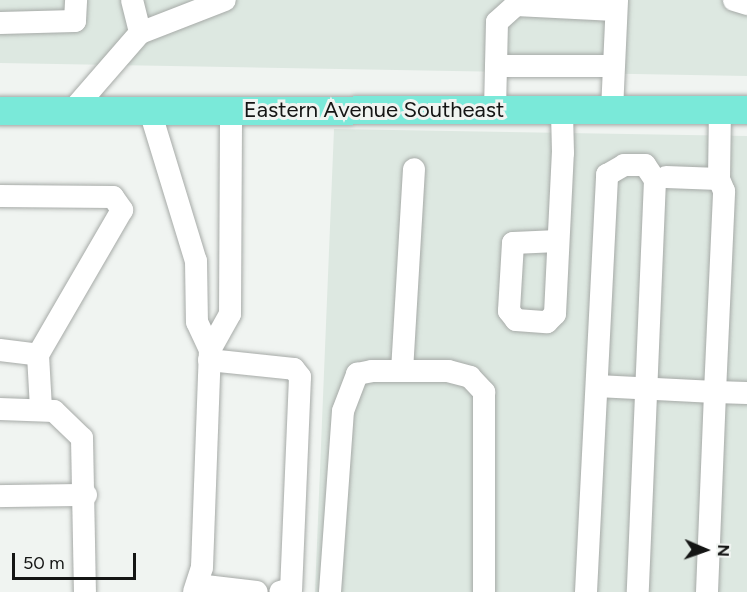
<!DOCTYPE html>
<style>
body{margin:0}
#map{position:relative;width:747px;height:592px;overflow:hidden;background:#f0f4f1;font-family:Figtree,sans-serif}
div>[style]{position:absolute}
.built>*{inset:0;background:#dde8e1}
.roads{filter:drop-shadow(0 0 2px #a6aaa7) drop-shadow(0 0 2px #a6aaa7)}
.minor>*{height:22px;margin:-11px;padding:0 11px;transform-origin:11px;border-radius:11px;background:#fff}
.major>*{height:28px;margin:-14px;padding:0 14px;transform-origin:14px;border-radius:14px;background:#7ae9d9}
span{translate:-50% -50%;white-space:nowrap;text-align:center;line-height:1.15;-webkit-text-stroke:6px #f0f4f1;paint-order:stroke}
.street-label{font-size:22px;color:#141514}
.north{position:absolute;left:675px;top:520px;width:60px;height:60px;-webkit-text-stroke:4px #f0f4f1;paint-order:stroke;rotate:92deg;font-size:16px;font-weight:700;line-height:24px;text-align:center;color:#141514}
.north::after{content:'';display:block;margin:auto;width:21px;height:27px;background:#141514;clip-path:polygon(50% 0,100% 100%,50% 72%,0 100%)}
.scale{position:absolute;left:12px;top:553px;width:124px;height:27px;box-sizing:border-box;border:3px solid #141514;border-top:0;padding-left:8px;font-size:18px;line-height:21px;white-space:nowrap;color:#141514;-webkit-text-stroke:4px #f0f4f1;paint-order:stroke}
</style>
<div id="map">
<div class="built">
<div style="clip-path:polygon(0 0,747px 0,747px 76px,0 63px)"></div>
<div style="clip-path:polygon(334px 129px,747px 136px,747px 592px,315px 592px)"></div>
</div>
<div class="roads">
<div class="minor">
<div style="left:132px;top:0;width:34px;rotate:76deg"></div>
<div style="left:734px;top:0;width:14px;rotate:17deg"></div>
<div style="left:0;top:23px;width:75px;rotate:-1.5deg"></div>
<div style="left:75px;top:21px;width:21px;rotate:-87deg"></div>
<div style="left:496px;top:66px;width:117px"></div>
<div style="left:73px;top:110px;width:102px;rotate:-49deg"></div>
<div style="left:140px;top:33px;width:91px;rotate:-21.2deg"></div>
<div style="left:495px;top:110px;width:88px;rotate:-88.7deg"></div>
<div style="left:497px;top:22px;width:25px;rotate:-42deg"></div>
<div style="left:516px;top:5px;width:99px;rotate:2.9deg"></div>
<div style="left:150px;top:111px;width:157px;rotate:73deg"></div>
<div style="left:196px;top:261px;width:61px;rotate:89.1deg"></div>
<div style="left:197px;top:322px;width:31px;rotate:65deg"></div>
<div style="left:210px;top:350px;width:41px;rotate:-60.9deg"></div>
<div style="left:230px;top:314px;width:203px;rotate:-89.7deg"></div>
<div style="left:612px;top:111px;width:111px;rotate:-87.4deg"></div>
<div style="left:666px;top:177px;width:53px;rotate:2.2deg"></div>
<div style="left:719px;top:179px;width:70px;rotate:-89.2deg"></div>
<div style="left:0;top:196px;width:113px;rotate:0.5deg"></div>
<div style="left:113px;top:197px;width:16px;rotate:55deg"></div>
<div style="left:122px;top:210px;width:168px;rotate:120.1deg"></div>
<div style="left:558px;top:241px;width:45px;rotate:177.5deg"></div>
<div style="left:513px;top:243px;width:68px;rotate:93.4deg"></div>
<div style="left:509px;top:311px;width:11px;rotate:52deg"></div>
<div style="left:516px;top:320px;width:31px;rotate:4deg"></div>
<div style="left:547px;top:322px;width:11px;rotate:-45deg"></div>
<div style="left:555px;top:314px;width:161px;rotate:-87.2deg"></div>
<div style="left:563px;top:153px;width:42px;rotate:-91.4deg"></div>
<div style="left:0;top:350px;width:38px;rotate:7deg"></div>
<div style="left:38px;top:355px;width:54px;rotate:86.8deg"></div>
<div style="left:209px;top:360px;width:85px;rotate:6deg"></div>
<div style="left:294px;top:369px;width:10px;rotate:53deg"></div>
<div style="left:300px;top:377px;width:212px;rotate:92.4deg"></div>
<div style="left:291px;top:589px;width:11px;rotate:165deg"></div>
<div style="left:402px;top:371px;width:202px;rotate:-86.6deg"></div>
<div style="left:597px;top:386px;width:118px;rotate:2.9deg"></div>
<div style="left:715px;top:392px;width:201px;rotate:-87.4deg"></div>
<div style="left:724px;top:191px;width:13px;rotate:-113deg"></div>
<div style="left:0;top:409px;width:54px;rotate:2.1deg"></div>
<div style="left:54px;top:411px;width:39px;rotate:44deg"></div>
<div style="left:82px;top:438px;width:154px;rotate:88.9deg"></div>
<div style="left:0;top:496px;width:86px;rotate:-0.7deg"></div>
<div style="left:197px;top:585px;width:60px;rotate:6.7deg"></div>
<div style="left:194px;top:592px;width:26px;rotate:-72deg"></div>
<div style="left:202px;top:567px;width:217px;rotate:-87.9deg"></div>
<div style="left:330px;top:592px;width:181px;rotate:-85.9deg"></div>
<div style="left:343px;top:411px;width:40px;rotate:-69deg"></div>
<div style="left:357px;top:374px;width:15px;rotate:-11deg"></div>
<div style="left:372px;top:371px;width:76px"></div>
<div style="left:448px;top:371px;width:23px;rotate:15deg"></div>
<div style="left:470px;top:377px;width:21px;rotate:47deg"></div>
<div style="left:484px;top:392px;width:200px;rotate:90deg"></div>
<div style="left:586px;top:592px;width:418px;rotate:-87.1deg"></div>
<div style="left:607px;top:175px;width:20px;rotate:-30deg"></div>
<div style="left:624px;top:165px;width:21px"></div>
<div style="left:645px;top:165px;width:18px;rotate:56deg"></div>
<div style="left:655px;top:180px;width:412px;rotate:92.4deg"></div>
<div style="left:707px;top:592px;width:200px;rotate:-87.7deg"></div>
<div style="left:715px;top:392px;width:32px;rotate:2deg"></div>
</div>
<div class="major">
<div style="left:0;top:111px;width:747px;rotate:-0.08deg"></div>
</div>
</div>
<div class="street-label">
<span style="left:374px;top:110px">Eastern Avenue Southeast</span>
</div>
<div class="north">N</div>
<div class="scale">50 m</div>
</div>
